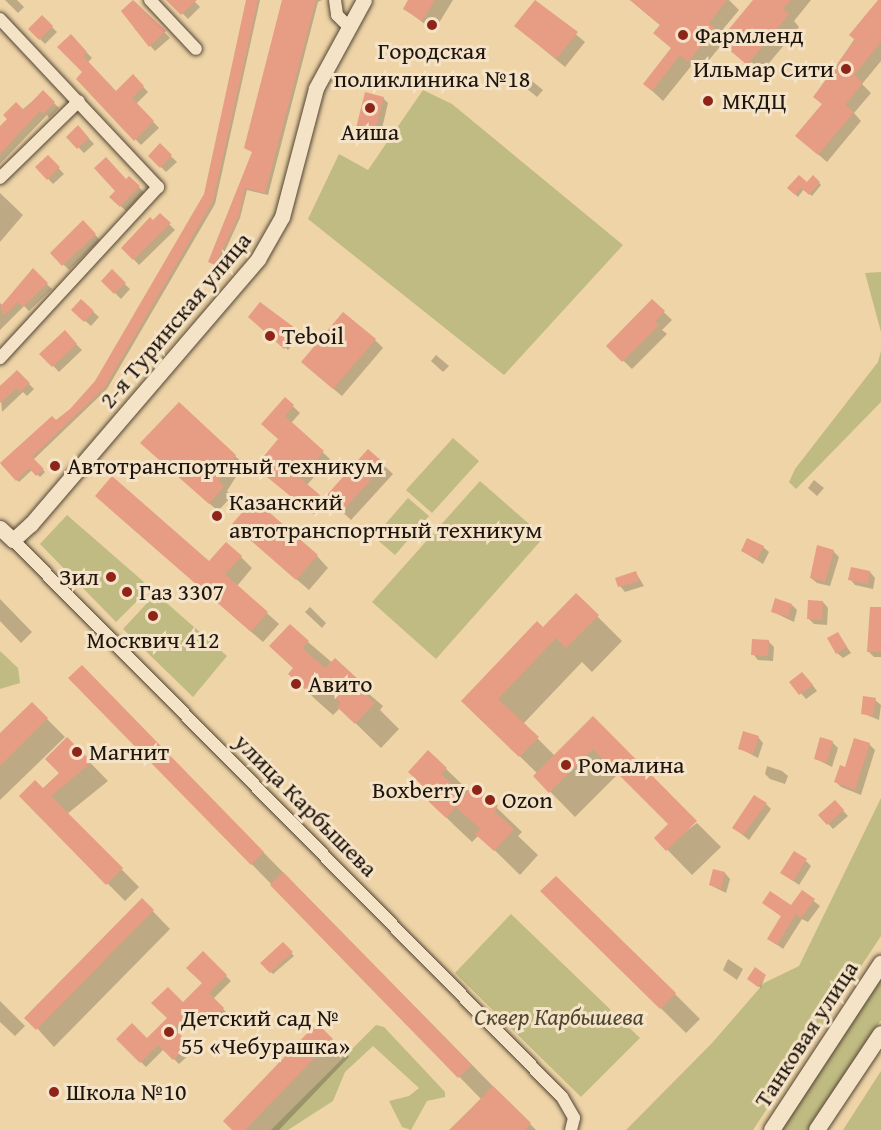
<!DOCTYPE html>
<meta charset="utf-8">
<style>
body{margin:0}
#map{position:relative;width:881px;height:1130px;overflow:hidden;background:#eed4a7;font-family:"Gentium Book Plus",serif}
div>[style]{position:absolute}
.green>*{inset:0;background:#c0bb82}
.shadow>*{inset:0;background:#0003}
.building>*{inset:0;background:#e79c84}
.roads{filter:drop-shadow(0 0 2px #534535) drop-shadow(0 0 2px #534535)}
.minor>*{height:12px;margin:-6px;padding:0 6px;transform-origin:6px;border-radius:6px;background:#f4e3c6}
.tertiary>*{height:15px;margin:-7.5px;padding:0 7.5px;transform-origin:7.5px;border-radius:7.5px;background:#f4e3c6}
.secondary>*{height:16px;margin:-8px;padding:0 8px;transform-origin:8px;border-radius:8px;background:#f4e3c6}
.dots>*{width:16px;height:16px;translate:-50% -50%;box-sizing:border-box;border:3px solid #f4e3c6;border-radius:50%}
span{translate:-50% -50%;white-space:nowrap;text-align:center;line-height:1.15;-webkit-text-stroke:6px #f4e3c6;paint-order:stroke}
.poi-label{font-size:24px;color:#1f150f}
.left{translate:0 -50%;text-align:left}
.right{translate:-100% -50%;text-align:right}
.street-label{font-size:24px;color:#1f150f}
.park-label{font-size:24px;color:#4f4732;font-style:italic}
</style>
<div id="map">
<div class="green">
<div style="clip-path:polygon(423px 90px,452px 104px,623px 245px,504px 375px,308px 219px,339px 154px,368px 170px)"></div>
<div style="clip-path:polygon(881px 272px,881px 332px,865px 273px)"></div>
<div style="clip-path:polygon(881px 351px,881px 402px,796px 489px,789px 482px,795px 469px,878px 362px)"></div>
<div style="clip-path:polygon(453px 438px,479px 461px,432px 513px,406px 490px)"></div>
<div style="clip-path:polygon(480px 481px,544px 537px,436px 659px,372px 602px)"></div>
<div style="clip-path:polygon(408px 498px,429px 516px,395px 555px,374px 537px)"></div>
<div style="clip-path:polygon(67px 515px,144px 582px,138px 589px,141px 597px,116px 622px,40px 544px)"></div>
<div style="clip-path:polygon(161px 598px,227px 656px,193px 697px,123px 629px,149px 601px,155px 604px)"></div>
<div style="clip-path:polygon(0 651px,18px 668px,20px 683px,0 689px)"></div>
<div style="clip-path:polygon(881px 798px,881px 936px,753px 1130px,626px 1130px,713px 1042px,764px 983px,799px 966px)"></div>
<div style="clip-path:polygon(511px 914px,640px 1038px,581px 1097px,455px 973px)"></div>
<div style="clip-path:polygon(881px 976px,881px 1020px,809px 1130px,781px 1130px)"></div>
<div style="clip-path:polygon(376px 1025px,384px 1027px,445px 1092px,445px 1097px,427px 1101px,411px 1130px,402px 1127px,389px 1101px,409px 1096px,419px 1088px,373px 1046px,345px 1072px,333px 1101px,288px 1130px,271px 1130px)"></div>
<div style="clip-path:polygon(881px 1071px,881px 1130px,843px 1130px)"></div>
</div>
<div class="shadow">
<div style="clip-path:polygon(5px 0,17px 0,24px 7px,18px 13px)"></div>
<div style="clip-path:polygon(169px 0,193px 0,200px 7px,188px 19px)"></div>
<div style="clip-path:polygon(248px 0,260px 0,215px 204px,107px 389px,33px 460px,45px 472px,40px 477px,32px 470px,19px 482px,1px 464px,71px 411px,96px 381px,205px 195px)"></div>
<div style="clip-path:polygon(284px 0,322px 0,318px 2px,268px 195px,247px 190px,240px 218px,218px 266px,210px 262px,253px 152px)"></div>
<div style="clip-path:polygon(410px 0,453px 0,434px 31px,405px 9px)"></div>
<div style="clip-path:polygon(630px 0,729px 0,739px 10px,719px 34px,723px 38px,754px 0,811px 0,794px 21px,799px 27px,759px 75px,723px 43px,700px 71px,692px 65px,663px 101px,645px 84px,672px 49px,661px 26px)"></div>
<div style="clip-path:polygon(881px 0,881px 61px,862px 84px,871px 93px,854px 113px,861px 121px,827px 162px,806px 144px,823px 105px,815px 97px)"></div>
<div style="clip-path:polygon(134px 1px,170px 38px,155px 51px,135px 29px)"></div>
<div style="clip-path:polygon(536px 1px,585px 42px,565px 67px,516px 26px)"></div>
<div style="clip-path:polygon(42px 17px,57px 32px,45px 44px,30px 29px)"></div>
<div style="clip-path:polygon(71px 36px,92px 58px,87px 63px,116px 93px,133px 76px,148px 92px,136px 104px,159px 128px,141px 145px,78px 79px,84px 72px)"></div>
<div style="clip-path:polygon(532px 81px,543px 90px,537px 97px,526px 88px)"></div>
<div style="clip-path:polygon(43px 92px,59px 108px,49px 118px,47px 115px,0 164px,0 129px)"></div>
<div style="clip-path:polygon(383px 98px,388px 103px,380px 137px,363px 133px,358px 128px)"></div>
<div style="clip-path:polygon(78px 127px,94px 144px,84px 153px,68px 137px)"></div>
<div style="clip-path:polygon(160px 146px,177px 162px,166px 172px,150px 156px)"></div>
<div style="clip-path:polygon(48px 157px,64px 174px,53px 184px,37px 167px)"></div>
<div style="clip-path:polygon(813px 177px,821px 185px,812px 196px,804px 189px,798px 197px,789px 188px,807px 184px)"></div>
<div style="clip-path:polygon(129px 178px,144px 192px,126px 211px,111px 197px)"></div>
<div style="clip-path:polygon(0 193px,23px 215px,0 242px)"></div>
<div style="clip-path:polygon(160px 215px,175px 230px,139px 265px,123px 248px)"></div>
<div style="clip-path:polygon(83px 222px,100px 240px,69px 270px,52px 253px)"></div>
<div style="clip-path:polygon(33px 271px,52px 289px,29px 311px,24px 306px,0 330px,0 303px,3px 306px)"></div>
<div style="clip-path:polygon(112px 272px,130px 289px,121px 299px,103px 281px)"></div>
<div style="clip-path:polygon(81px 301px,99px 317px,91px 326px,73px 310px)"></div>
<div style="clip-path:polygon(652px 301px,672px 320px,662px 330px,667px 334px,632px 369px,608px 346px)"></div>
<div style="clip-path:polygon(260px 304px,300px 335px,288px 350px,250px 317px)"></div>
<div style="clip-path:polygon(65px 333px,82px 350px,59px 372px,42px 354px)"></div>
<div style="clip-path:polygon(375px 340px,383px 348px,342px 396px,311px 370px)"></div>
<div style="clip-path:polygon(436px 355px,449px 366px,443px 372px,431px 361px)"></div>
<div style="clip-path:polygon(17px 372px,34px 389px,27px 396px,23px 392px,2px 412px,0 386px)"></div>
<div style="clip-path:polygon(285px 399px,300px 413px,291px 423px,330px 459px,306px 486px,325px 503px,315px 515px,264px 473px,280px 439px)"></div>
<div style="clip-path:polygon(368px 451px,393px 474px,351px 520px,335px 505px)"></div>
<div style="clip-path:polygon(151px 452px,235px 456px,244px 464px,227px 491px,232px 496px,218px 511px)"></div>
<div style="clip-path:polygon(814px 480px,824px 488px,817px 496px,808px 488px)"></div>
<div style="clip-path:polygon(109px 508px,209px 563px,241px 557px,252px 568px,237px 586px,279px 624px,263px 642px)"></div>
<div style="clip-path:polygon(246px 536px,317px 556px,328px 568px,309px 590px)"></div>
<div style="clip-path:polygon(763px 547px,769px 552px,763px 564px,742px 551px)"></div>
<div style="clip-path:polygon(833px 551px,839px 557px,830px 586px,817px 583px,811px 578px)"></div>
<div style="clip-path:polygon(870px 572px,875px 578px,873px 589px,855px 585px,850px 579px)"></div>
<div style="clip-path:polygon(636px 573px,644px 586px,625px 592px,620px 586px)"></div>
<div style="clip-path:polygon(576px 595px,622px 641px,592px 672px,582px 662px,523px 724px,555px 756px,593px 718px,695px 821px,678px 837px,697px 823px,721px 847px,692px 875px,656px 838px,670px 824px,619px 773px,575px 817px,535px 776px,538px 774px,463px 701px,537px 623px,543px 629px)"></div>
<div style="clip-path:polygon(0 599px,32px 632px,21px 643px,0 621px)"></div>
<div style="clip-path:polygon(823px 602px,828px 608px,827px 625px,814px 624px,808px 618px)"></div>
<div style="clip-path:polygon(792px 605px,797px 610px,794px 622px,773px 612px)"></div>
<div style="clip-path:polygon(310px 607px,326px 623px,322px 628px,305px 612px)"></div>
<div style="clip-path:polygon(881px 608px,881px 657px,874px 657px,869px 652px)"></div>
<div style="clip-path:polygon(838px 634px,851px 653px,843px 658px,837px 653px)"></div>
<div style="clip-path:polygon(768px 641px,774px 647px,773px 661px,758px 660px,753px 654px)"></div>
<div style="clip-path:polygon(308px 642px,383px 706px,380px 710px,399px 729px,381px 748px,340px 708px,333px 715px,315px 699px,290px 674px,295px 669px,271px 646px)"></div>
<div style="clip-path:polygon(70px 678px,106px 692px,536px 1130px,449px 1130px,481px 1099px)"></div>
<div style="clip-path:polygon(808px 679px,817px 691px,806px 699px,791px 682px)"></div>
<div style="clip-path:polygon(875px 700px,881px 705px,879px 720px,862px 713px)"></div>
<div style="clip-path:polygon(32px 704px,65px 737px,0 800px,0 735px)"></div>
<div style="clip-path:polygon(758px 737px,763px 743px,758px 758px,739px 748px)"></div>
<div style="clip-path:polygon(67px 739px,108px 781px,67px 814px,139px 887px,125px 901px,21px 796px,43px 790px,61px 773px)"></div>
<div style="clip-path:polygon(832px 742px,838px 748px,832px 767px,816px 759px)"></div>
<div style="clip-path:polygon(869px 744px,875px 750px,861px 795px,841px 787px,835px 781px)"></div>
<div style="clip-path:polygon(767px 766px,782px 771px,788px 776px,785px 784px,770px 779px,765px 774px)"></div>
<div style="clip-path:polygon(446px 769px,469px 791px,474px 786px,522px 832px,518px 836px,538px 855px,520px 875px,479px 835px,472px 842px,454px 825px,429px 800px,434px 795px,410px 772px)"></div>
<div style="clip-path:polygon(835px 802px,848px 816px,833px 829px,820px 815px)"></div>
<div style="clip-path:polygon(766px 804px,771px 809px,749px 840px,734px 828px)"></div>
<div style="clip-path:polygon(806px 861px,811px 866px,799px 885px,782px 873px)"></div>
<div style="clip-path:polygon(725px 873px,730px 879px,726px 893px,710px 885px)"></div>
<div style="clip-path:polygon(802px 892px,820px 906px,808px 922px,802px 919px,783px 949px,769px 939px,782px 917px,764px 903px,792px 907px)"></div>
<div style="clip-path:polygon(142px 900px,170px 929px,54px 1047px,27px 1017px)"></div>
<div style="clip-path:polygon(567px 916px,675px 994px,700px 1019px,686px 1033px)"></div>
<div style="clip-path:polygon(283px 944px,294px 956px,273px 974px,262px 963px)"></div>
<div style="clip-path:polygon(203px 953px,231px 981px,213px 999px,229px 1015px,214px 1029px,199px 1014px,178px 1035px,194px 1050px,179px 1064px,164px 1049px,146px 1067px,118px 1039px,147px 1040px,204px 983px)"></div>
<div style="clip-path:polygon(728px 959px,743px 969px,737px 980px,723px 970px)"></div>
<div style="clip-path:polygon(765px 976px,761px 988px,751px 981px)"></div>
<div style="clip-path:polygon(0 1001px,25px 1026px,15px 1036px,0 1022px)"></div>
<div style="clip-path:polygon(317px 1025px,349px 1057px,279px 1130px,234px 1130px)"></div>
</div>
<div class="building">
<div style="clip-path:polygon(133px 0,166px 31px,149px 47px,121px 11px)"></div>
<div style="clip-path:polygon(166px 0,197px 0,181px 15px)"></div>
<div style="clip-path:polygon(246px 0,258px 0,213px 201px,105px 387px,32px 457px,44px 469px,36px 476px,29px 468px,16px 481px,0 463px,52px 416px,56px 420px,70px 409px,95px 381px,204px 194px)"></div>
<div style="clip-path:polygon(282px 0,316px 0,265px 193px,245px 188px,239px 215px,215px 265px,208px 262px,252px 152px,244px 148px)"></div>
<div style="clip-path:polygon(408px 0,435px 0,422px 21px,403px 9px)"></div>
<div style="clip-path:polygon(535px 0,578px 32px,556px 59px,514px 26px)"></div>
<div style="clip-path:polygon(630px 0,727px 0,709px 23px,715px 28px,688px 62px,680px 55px,652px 91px,643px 84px,671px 48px,653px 33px,660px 25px)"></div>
<div style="clip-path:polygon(753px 0,791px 0,783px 9px,789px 14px,747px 65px,719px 41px)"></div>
<div style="clip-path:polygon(878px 0,881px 0,881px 42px,854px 75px,863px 83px,845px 105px,854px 112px,818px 155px,795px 136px,822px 104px,813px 97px,855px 40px,849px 35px)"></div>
<div style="clip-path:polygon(42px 15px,53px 26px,39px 40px,28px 29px)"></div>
<div style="clip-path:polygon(71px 34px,87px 52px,83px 56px,116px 91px,133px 74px,144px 86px,132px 98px,154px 121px,134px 141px,76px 79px,82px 72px,57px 47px)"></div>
<div style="clip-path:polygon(43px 90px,55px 102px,43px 114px,40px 111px,0 154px,0 126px,7px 119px,3px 115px,16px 102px,24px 110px)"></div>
<div style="clip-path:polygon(365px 92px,384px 97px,374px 133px,356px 128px)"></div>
<div style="clip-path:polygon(78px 125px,89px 138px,77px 149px,66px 137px)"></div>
<div style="clip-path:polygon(160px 143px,172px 155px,160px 168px,148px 156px)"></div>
<div style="clip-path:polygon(48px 155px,60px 167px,47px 180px,35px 167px)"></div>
<div style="clip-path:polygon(106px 157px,126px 179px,129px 176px,140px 186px,120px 207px,109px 197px,115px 191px,94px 168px)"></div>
<div style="clip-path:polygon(799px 175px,807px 182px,813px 175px,820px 182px,809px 195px,801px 188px,795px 195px,787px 188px)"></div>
<div style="clip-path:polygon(160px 213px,171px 223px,133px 260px,121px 248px,150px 217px,153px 220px)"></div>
<div style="clip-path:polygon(83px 220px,96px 234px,62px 266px,50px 253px)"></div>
<div style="clip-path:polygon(33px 268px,48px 283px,23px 307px,18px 302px,4px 315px,0 307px)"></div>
<div style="clip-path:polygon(112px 269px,126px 283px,114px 294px,101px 281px)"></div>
<div style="clip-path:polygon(81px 299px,94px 311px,84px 322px,71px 310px)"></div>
<div style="clip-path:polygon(652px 299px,665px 311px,655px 321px,659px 325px,622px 362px,606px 346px)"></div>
<div style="clip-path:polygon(260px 302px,299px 331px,284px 349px,248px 317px)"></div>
<div style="clip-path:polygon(343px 312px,376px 339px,333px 389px,301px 362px)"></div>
<div style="clip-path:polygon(65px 330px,77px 344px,52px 367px,39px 354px)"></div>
<div style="clip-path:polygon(17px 370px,30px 383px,20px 392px,17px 388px,0 403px,0 386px)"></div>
<div style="clip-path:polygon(285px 397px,294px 405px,285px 416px,324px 451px,300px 478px,320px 495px,307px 510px,255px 467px,278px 439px,261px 424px)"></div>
<div style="clip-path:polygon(179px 402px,236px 455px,219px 481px,224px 486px,209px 504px,140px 443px)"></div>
<div style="clip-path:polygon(368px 449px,385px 464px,342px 512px,325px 497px)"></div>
<div style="clip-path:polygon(112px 476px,209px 561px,226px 542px,242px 556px,225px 574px,268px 612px,251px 632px,95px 496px)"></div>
<div style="clip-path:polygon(254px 499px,318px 555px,296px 580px,232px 524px)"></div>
<div style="clip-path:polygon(747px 538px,764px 546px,757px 559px,741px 551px)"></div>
<div style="clip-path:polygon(817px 545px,834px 550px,825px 582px,810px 578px)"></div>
<div style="clip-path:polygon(851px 567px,870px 571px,868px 584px,848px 580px)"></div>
<div style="clip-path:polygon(636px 571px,639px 581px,618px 587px,615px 578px)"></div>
<div style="clip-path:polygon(576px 593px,599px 615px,566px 648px,556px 638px,498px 699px,539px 737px,519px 757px,461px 701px,537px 621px,543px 627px)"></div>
<div style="clip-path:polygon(775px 598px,792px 604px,788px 617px,771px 612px)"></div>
<div style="clip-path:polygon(808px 600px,823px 601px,822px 620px,807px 619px)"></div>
<div style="clip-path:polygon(870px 607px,881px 607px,881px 652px,867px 652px)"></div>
<div style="clip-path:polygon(290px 624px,309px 641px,302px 648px,325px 668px,335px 658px,359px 680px,355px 685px,375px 703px,355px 724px,337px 707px,341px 703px,317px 681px,308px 692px,288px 674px,293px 668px,269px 646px)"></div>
<div style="clip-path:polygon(838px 632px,847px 647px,836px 654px,827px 638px)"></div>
<div style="clip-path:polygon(752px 639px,769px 640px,768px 656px,751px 655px)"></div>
<div style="clip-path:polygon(82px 665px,264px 852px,251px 865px,68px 678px)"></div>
<div style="clip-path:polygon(802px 672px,813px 685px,799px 695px,789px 682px)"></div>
<div style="clip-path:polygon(863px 696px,876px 698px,873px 716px,861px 714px)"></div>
<div style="clip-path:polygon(32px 702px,48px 718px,0 766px,0 733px)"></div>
<div style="clip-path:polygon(593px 716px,697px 821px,666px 851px,654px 838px,668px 824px,593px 749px,549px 793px,533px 776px)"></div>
<div style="clip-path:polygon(743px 731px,759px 736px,753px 754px,738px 749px)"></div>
<div style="clip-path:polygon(67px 737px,92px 762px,51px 796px,123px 868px,106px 885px,19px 796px,35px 780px,43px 788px,59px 773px,45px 759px)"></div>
<div style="clip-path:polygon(820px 737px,833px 741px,827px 763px,814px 759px)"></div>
<div style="clip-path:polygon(854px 738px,870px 743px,855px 790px,834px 782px,840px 765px,845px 767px)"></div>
<div style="clip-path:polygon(428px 750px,447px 768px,441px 774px,464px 795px,474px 784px,498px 806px,494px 811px,514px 829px,494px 851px,475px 834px,480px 829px,456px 807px,446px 818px,427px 800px,432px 795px,408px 772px)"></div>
<div style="clip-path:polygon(754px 795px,767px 803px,743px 835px,732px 828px)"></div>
<div style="clip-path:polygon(835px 800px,844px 810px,827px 825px,818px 815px)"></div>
<div style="clip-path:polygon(794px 851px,807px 859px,793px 881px,780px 873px)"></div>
<div style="clip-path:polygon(713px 869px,725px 872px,721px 889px,709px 885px)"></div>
<div style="clip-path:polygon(283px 872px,472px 1065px,458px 1078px,270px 885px)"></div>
<div style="clip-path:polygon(556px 876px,676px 993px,660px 1009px,540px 891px)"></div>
<div style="clip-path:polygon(802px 890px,815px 899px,801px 918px,796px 914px,777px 945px,767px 939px,781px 916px,762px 903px,770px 891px,791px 905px)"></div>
<div style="clip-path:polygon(142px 898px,154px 910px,36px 1030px,24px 1018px)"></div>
<div style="clip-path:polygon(283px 942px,293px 952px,270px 973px,260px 963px)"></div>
<div style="clip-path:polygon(203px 951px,227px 975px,209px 993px,224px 1008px,208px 1025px,193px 1009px,174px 1028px,189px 1044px,173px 1060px,158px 1045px,140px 1063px,116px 1039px,132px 1023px,147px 1038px,167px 1018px,151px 1003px,168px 987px,183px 1002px,202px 983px,186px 968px)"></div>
<div style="clip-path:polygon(755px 967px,766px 975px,758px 987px,747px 979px)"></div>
<div style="clip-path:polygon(317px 1023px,333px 1039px,245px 1130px,232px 1130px,223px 1121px)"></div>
<div style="clip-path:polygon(493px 1086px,531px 1123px,525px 1130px,450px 1130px)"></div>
</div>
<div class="roads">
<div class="minor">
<div style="left:150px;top:0;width:67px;rotate:46.8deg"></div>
<div style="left:335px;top:0;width:15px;rotate:82deg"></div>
<div style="left:337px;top:15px;width:16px;rotate:45deg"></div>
<div style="left:0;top:19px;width:231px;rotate:46.8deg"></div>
<div style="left:158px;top:187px;width:233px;rotate:132.7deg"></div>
<div style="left:0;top:178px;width:110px;rotate:-44.3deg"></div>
<div style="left:13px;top:540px;width:782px;rotate:45.41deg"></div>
<div style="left:562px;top:1097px;width:24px;rotate:60deg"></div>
<div style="left:574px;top:1118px;width:12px;rotate:104deg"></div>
</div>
<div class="tertiary">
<div style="left:0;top:528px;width:18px;rotate:43deg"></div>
<div style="left:13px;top:540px;width:24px;rotate:-42deg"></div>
<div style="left:31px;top:524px;width:349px;rotate:-49.4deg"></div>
<div style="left:258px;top:259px;width:48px;rotate:-60.3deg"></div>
<div style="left:282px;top:217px;width:133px;rotate:-75.2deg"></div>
<div style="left:316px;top:88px;width:100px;rotate:-61.4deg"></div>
</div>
<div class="secondary">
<div style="left:772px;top:1130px;width:199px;rotate:-56.7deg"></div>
<div style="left:817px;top:1130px;width:115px;rotate:-56.3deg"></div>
</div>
</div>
<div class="dots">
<div style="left:432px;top:25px;background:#8f2418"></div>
<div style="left:683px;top:35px;background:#8f2418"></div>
<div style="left:846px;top:69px;background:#8f2418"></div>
<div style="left:708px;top:101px;background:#8f2418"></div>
<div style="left:370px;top:108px;background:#8f2418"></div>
<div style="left:270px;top:336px;background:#8f2418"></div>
<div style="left:55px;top:466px;background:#8f2418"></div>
<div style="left:217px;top:516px;background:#8f2418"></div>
<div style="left:111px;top:577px;background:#8f2418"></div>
<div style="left:127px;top:592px;background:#8f2418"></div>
<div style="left:153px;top:616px;background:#8f2418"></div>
<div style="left:296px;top:684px;background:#8f2418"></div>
<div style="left:77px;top:752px;background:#8f2418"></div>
<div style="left:566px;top:765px;background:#8f2418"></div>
<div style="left:477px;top:790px;background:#8f2418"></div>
<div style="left:490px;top:800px;background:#8f2418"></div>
<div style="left:169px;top:1032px;background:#8f2418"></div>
<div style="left:54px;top:1092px;background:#8f2418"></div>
</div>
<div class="poi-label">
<span class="left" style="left:695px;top:35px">Фармленд</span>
<span style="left:432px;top:65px">Городская<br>поликлиника №18</span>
<span class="right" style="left:834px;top:69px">Ильмар Сити</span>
<span class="left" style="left:722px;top:101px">МКДЦ</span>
<span style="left:370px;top:132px">Аиша</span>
<span class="left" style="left:282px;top:336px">Teboil</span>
<span class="left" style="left:67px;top:466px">Автотранспортный техникум</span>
<span class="left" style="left:229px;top:516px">Казанский<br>автотранспортный техникум</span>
<span class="right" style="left:99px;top:577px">Зил</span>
<span class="left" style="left:139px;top:592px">Газ 3307</span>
<span style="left:153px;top:640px">Москвич 412</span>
<span class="left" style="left:308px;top:684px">Авито</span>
<span class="left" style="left:89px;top:752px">Магнит</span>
<span class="left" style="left:578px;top:765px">Ромалина</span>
<span class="right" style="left:465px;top:790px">Boxberry</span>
<span class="left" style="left:502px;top:800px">Ozon</span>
<span class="left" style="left:181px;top:1032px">Детский сад №<br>55 «Чебурашка»</span>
<span class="left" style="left:66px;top:1092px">Школа №10</span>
</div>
<div class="street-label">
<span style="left:175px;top:320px;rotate:-50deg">2-я Туринская улица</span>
<span style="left:306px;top:805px;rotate:45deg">улица Карбышева</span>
<span style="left:806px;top:1034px;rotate:-57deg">Танковая улица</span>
</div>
<div class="park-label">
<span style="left:559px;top:1017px">Сквер Карбышева</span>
</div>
</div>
